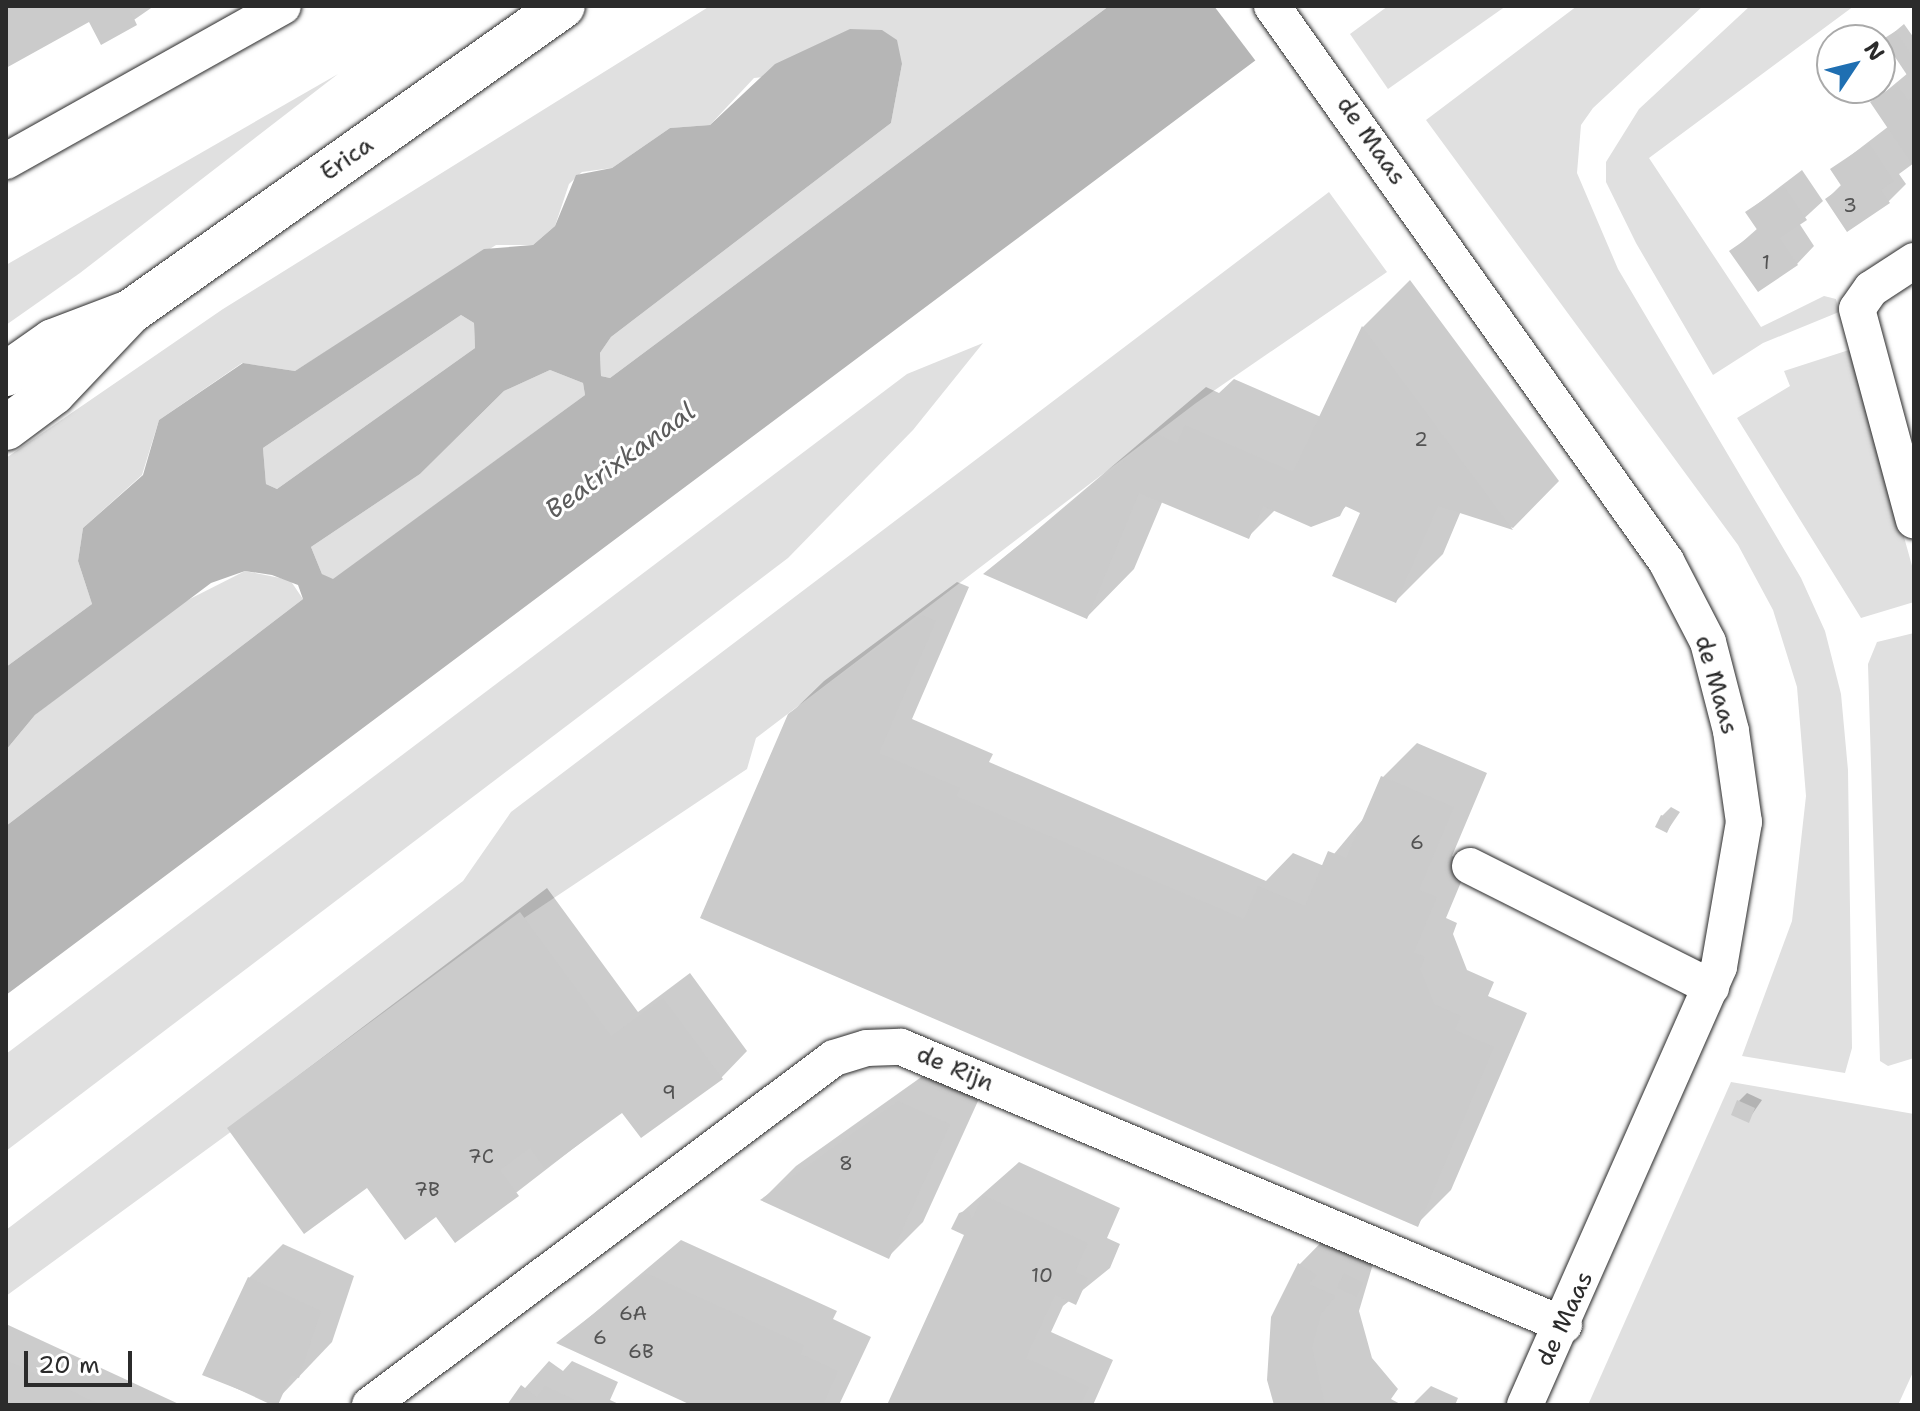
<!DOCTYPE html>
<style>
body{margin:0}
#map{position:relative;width:1920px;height:1411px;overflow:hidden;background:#fff;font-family:"Shantell Sans",sans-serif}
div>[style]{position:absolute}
.green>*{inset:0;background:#e0e0e0}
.water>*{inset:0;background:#b6b6b6}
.pier>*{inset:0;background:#fff}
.shadow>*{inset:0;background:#0003}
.building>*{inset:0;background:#cbcbcb}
.roads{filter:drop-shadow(0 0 2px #2b2b2b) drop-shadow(0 0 2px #2b2b2b)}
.minor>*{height:36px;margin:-18px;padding:0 18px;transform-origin:18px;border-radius:18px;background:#fff}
.major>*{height:44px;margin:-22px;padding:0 22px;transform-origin:22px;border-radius:22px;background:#fff}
span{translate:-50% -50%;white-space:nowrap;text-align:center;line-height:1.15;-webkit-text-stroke:6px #fff;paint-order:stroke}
.number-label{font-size:20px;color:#535353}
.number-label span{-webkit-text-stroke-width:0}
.street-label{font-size:24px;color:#2b2b2b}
.water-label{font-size:26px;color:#5c5c5c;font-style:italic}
.frame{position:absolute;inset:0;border:8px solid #2b2b2b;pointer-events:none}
.north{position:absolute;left:1816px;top:24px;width:80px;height:80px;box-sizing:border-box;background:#fff;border:2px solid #aaa;border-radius:50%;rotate:55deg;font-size:22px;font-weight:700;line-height:32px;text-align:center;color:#2b2b2b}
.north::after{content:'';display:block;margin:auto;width:28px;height:36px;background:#1f6fb2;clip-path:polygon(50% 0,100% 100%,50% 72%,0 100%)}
.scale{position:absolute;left:24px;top:1351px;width:108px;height:36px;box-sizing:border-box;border:4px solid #2b2b2b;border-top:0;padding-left:10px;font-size:24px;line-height:28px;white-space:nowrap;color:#2b2b2b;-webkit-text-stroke:6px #fff;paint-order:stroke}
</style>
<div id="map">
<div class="green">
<div style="clip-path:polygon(710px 6px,1109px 6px,610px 378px,601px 376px,600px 353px,611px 337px,891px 123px,902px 64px,754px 78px,710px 125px,670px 128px,612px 168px,582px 172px,569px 184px,555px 226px,533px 245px,496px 245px,295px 371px,242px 363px,159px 420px,142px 475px,83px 528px,78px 561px,92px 604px,6px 667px,6px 458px,223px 309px)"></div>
<div style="clip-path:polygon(1388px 6px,1506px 6px,1388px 89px,1350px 34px)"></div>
<div style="clip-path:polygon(1577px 6px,1703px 6px,1593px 108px,1581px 125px,1577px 173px,1618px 269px,1801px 578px,1825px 631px,1841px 694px,1848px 770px,1852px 1048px,1845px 1073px,1742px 1056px,1792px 921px,1806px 796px,1797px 687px,1773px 610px,1738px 545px,1426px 120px)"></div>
<div style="clip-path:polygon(1750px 6px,1854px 6px,1649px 158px,1761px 327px,1824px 296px,1836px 299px,1839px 312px,1763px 343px,1713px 375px,1636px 243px,1606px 182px,1606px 162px,1639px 109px)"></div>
<div style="clip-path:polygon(338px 74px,80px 273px,6px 325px,6px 265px)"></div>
<div style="clip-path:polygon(1329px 192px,1387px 272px,1196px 403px,756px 738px,747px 769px,524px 918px,6px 1296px,6px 1230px,463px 881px,511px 812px)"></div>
<div style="clip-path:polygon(461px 315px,474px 323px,475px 348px,277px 489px,266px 484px,263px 448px)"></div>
<div style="clip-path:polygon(983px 343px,913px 430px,788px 558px,6px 1151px,6px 1054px,907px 374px)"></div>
<div style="clip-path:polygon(1852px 349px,1914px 573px,1914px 602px,1861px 618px,1737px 418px,1790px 386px,1784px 371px)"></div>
<div style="clip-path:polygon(550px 370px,583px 383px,585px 395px,333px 580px,322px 574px,311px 547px,420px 474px,504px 391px)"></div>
<div style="clip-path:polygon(245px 571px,290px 580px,303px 599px,6px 826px,6px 750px,35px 715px,172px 608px)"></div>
<div style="clip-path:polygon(1914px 633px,1914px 1058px,1888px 1066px,1880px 1061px,1868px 664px,1877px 642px)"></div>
<div style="clip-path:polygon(1731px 1082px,1914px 1114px,1914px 1370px,1898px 1405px,1588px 1405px)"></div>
</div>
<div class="water">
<div style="clip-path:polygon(evenodd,1109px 6px,1328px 6px,6px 995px,6px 826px,303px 599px,298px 585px,272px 575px,245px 571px,211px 583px,35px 715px,6px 750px,6px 667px,92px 604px,78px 561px,83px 528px,143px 475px,159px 420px,243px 363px,295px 371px,484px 249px,533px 245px,555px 226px,576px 175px,612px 168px,670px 128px,710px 125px,775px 64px,850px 29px,882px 30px,897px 40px,902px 64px,891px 123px,611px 337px,600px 353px,601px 376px,610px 378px,1109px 6px,461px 315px,474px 323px,475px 348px,277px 489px,266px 484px,263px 448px,461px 315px,1109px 6px,550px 370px,583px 383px,585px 395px,333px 579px,322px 574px,311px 547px,420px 474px,504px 391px,550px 370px)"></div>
</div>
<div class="pier">
<div style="clip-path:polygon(1214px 6px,1325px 6px,1328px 11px,1258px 64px)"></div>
</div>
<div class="shadow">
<div style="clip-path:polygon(6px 6px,154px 6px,102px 42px,89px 20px,6px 66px)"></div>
<div style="clip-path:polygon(1904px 24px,1914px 38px,1914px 163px,1899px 174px,1906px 184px,1888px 202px,1827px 199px,1842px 184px,1833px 169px,1889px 126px,1873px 102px,1908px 73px,1886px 39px)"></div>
<div style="clip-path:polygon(1802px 170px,1823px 201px,1799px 223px,1814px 246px,1797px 264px,1732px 251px,1758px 228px,1747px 212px)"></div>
<div style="clip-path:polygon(1410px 280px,1559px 481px,1513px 528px,1461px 511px,1443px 554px,1396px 601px,1363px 512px,1347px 505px,1339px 514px,1276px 509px,1248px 537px,1163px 500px,1134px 569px,1087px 617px,986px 573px,1206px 387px,1219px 393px,1234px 379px,1321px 417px,1363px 327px)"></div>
<div style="clip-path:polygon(957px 582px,969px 587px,912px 719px,993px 754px,989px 762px,1266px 881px,1293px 853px,1324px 866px,1364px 818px,1383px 777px,1417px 743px,1487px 773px,1452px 856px,1469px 863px,1446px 918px,1457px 923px,1453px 934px,1467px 970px,1494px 982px,1488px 996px,1527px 1013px,1451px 1190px,1417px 1224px,789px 715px,824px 681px)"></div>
<div style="clip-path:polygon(1671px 807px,1680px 812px,1667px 831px,1662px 816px)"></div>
<div style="clip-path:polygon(547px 888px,638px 1012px,690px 973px,747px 1051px,722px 1077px,623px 1110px,455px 1240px,436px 1214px,229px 1128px)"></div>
<div style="clip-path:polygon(934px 1068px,983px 1090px,923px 1222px,889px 1256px,763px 1199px,796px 1166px)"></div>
<div style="clip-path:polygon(1747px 1093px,1762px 1100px,1748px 1120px,1739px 1101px)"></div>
<div style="clip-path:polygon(1019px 1162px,1120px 1208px,1107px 1238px,1120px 1244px,1110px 1268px,1063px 1306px,1051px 1332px,1113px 1360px,1093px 1405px,889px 1405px,967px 1234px,960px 1214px)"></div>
<div style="clip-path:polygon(1346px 1217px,1378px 1247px,1359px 1311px,1372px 1358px,1398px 1389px,1391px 1399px,1402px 1405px,1278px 1405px,1299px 1265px)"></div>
<div style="clip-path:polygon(681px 1240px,837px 1311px,833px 1319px,871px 1337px,839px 1405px,698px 1405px,560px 1342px)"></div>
<div style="clip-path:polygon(283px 1244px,354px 1276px,332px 1342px,272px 1405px,205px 1374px,249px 1278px)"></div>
<div style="clip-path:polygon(6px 1324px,181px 1405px,6px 1405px)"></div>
<div style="clip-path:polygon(549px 1361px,563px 1371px,572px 1361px,618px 1382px,610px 1400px,621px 1405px,510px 1405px)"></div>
<div style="clip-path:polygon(1431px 1386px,1458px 1398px,1455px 1405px,1412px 1405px)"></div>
</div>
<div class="building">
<div style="clip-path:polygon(6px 6px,128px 6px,137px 25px,101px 45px,89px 22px,6px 68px)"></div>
<div style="clip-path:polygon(1896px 31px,1914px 58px,1909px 78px,1883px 39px)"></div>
<div style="clip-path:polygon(1897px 84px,1908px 100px,1914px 96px,1914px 167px,1870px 102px)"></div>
<div style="clip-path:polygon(1869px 143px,1894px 181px,1881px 190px,1890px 203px,1847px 232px,1825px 199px,1842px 187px,1830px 169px)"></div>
<div style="clip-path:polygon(1784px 186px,1807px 220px,1780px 238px,1798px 265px,1758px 292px,1729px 251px,1758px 231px,1745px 212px)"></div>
<div style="clip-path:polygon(1362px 326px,1513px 530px,1438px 506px,1396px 603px,1332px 576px,1360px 513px,1345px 506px,1340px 516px,1311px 527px,1263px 506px,1249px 539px,1139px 493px,1087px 619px,983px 574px,1157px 434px,1177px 443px,1185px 425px,1293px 472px)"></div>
<div style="clip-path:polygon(922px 615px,936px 621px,879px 753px,960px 788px,956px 796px,1244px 919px,1258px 886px,1305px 906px,1328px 851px,1346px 858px,1381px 776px,1454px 807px,1419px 890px,1437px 897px,1414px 952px,1425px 957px,1420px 969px,1434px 1004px,1461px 1016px,1455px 1030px,1494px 1047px,1418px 1227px,700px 918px,788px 714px)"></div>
<div style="clip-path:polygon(1661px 815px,1673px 820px,1667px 833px,1655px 827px)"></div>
<div style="clip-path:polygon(520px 912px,611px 1036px,663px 998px,723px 1079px,641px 1138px,622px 1113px,545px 1169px,530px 1148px,500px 1170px,519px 1196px,455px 1243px,436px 1217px,405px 1240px,367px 1188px,304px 1234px,227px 1128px)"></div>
<div style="clip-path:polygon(1737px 1100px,1755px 1108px,1749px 1123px,1731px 1115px)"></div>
<div style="clip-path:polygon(898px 1101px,950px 1124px,889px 1259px,760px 1200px)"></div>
<div style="clip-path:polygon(983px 1195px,1088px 1243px,1075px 1272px,1088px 1278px,1076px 1305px,1055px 1295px,1026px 1358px,1089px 1387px,1080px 1405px,887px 1405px,964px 1235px,951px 1229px,959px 1213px,968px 1210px,972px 1219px)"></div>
<div style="clip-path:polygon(1298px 1263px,1317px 1275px,1309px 1284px,1336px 1296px,1321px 1314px,1312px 1347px,1325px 1405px,1274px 1405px,1267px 1380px,1271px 1317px)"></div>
<div style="clip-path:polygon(646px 1273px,804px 1345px,801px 1354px,838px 1371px,823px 1405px,691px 1405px,556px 1343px)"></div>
<div style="clip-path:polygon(1344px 1273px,1364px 1283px,1357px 1297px,1337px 1288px)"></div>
<div style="clip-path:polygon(248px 1277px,321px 1311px,299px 1378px,291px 1375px,278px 1405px,202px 1375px)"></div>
<div style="clip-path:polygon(6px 1360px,101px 1405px,6px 1405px)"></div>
<div style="clip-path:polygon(521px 1385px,537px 1397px,545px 1386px,586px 1405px,507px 1405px)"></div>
</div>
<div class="roads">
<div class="minor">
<div style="left:1272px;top:6px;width:681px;rotate:54.63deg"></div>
<div style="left:1666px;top:561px;width:91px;rotate:62.6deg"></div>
<div style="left:1708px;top:642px;width:92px;rotate:75.5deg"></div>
<div style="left:1731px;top:731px;width:92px;rotate:81.9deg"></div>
<div style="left:1744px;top:822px;width:147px;rotate:99.8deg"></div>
<div style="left:1719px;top:967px;width:479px;rotate:113.9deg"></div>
<div style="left:6px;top:161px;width:317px;rotate:-29.2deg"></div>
<div style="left:1914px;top:261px;width:51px;rotate:146.9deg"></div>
<div style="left:1871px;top:289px;width:24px;rotate:125deg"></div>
<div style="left:1857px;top:309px;width:219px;rotate:74.9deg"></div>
<div style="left:1470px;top:866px;width:270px;rotate:26.7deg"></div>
<div style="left:370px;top:1405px;width:579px;rotate:-36.79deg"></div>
<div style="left:834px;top:1058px;width:34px;rotate:-17deg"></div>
<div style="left:867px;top:1048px;width:34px;rotate:-2deg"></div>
<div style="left:901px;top:1047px;width:719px;rotate:22.75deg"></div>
</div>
<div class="major">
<div style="left:6px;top:374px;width:57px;rotate:-35.1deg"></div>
<div style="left:53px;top:341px;width:76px;rotate:-20.8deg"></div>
<div style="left:6px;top:428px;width:59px;rotate:-36.7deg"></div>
<div style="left:53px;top:393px;width:112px;rotate:-46.5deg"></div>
<div style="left:130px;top:312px;width:530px;rotate:-35.25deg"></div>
</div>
</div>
<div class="number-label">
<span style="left:1850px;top:205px">3</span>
<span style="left:1766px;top:262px">1</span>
<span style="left:1421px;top:439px">2</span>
<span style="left:1417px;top:842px">6</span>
<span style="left:669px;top:1092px">9</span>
<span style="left:481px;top:1156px">7C</span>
<span style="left:846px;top:1163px">8</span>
<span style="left:427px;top:1189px">7B</span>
<span style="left:1042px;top:1275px">10</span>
<span style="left:633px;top:1313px">6A</span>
<span style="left:600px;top:1337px">6</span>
<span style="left:641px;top:1351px">6B</span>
</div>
<div class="street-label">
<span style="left:1371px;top:141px;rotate:55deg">de Maas</span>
<span style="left:347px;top:159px;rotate:-35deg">Erica</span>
<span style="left:1716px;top:685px;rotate:74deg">de Maas</span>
<span style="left:955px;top:1069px;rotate:23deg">de Rijn</span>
<span style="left:1565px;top:1319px;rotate:-65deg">de Maas</span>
</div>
<div class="water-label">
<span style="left:620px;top:460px;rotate:-36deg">Beatrixkanaal</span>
</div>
<div class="frame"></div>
<div class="north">N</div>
<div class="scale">20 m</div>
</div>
